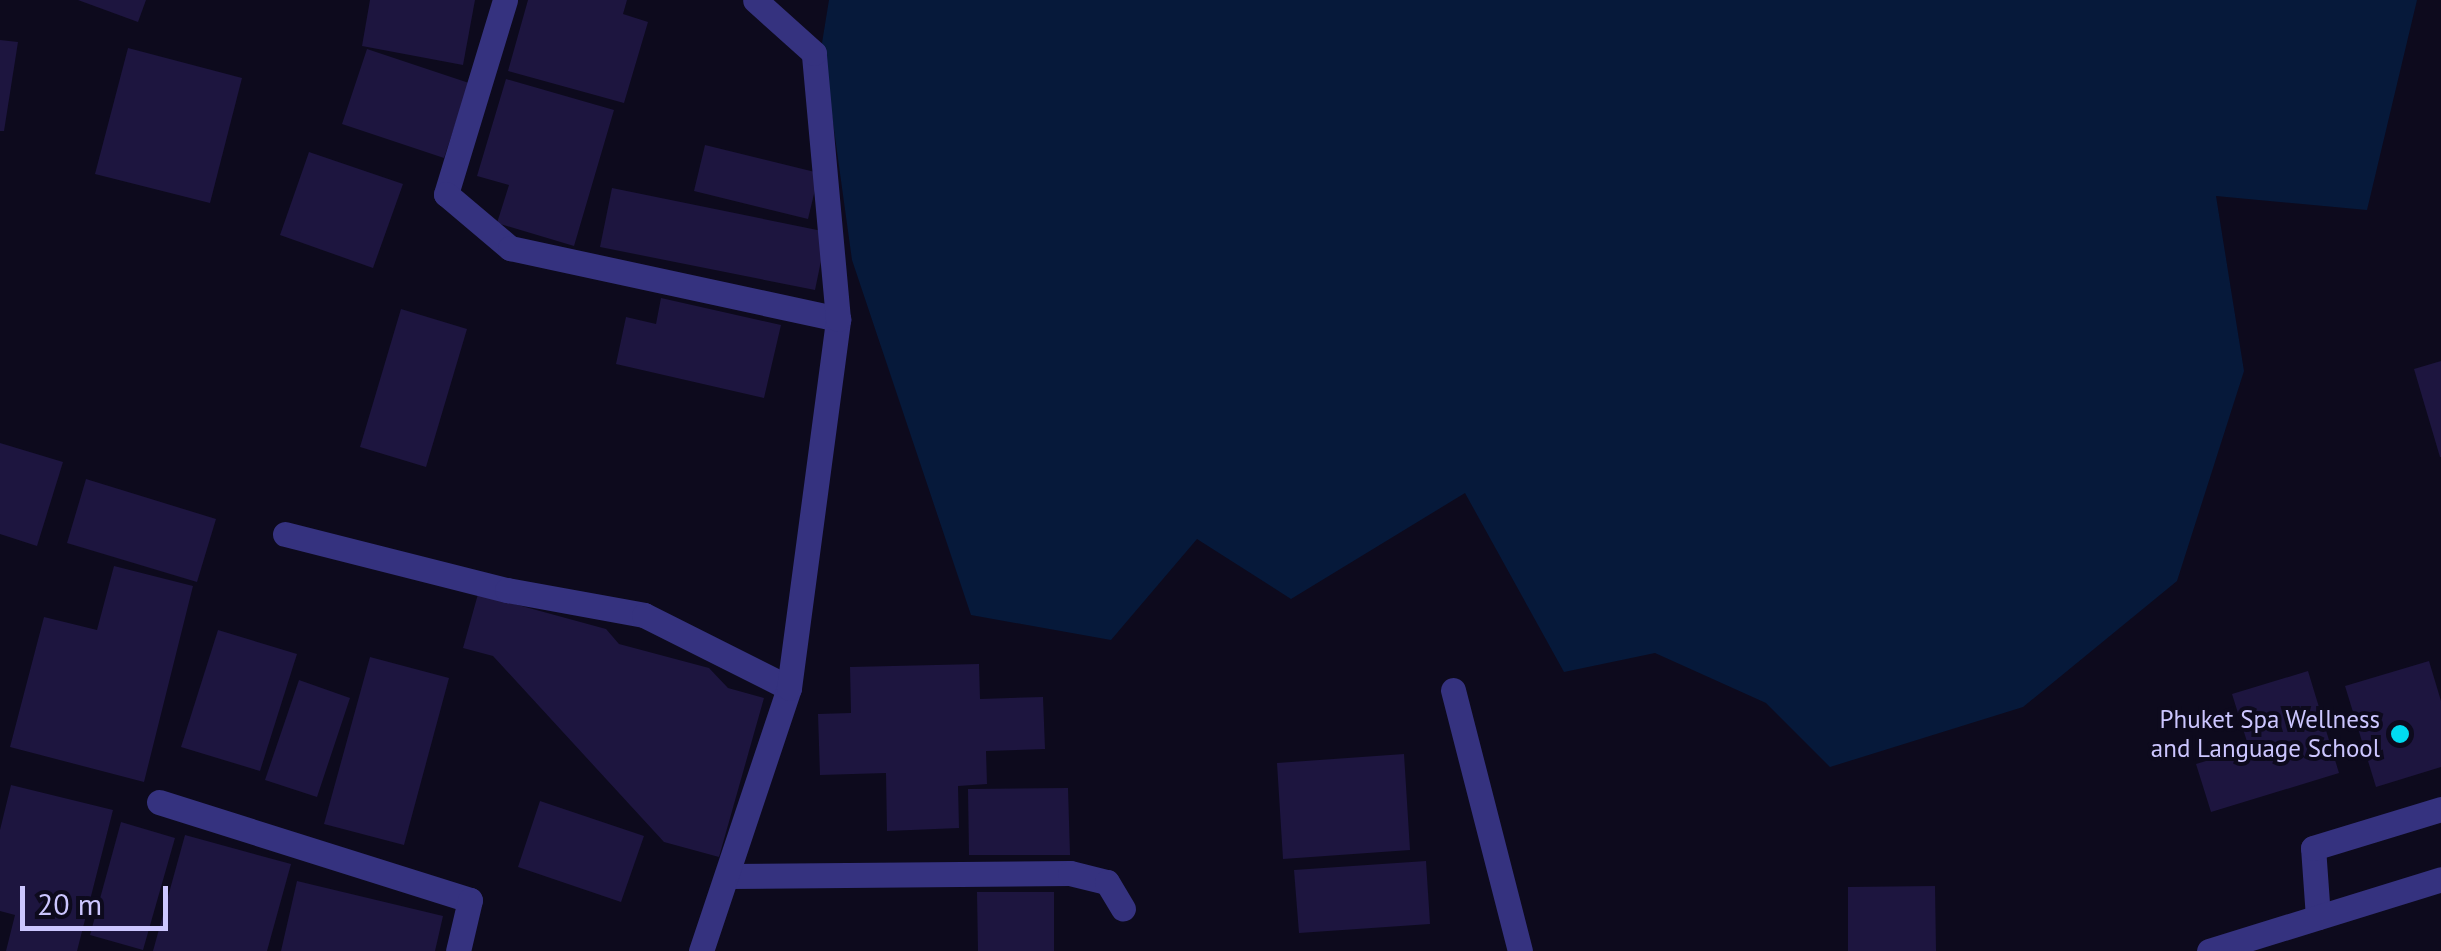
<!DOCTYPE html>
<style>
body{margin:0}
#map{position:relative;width:2441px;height:951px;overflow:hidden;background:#0d0a1d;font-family:"PT Sans",sans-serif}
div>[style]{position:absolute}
.water>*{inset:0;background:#06193a}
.building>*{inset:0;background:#1d153f}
.minor>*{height:25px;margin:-12.5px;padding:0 12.5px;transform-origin:12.5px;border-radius:12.5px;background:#35327f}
.dots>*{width:28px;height:28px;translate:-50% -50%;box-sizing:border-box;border:5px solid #0d0a1d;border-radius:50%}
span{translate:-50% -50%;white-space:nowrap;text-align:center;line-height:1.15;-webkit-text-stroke:8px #0d0a1d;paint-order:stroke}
.poi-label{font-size:25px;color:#ccc6ff}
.right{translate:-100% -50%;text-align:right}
.scale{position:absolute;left:20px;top:886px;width:148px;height:45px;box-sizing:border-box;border:5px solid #ccc6ff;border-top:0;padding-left:12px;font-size:30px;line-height:35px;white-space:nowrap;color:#ccc6ff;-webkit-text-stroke:8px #0d0a1d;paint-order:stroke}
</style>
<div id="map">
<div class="water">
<div style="clip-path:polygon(829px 0,2417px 0,2367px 210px,2216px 196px,2244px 371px,2177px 581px,2023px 707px,1830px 767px,1766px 703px,1655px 653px,1564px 672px,1465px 493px,1291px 599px,1197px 539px,1111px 640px,971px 615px,852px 260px,822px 43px)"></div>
</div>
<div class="building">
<div style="clip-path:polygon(78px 0,146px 0,138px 22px)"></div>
<div style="clip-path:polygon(370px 0,475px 0,463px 65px,362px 46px)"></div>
<div style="clip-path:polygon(528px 0,627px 0,623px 14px,648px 22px,624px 103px,508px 71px)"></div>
<div style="clip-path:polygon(0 40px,18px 42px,4px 131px,0 131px)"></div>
<div style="clip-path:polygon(128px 48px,242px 78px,210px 203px,95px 174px)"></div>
<div style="clip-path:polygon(367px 49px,469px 83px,444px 158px,342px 124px)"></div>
<div style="clip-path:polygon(506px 79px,614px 110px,574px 246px,497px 223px,509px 185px,477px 176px)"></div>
<div style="clip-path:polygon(705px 145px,819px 173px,808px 219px,694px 191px)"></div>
<div style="clip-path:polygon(309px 152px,403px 184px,373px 268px,280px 235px)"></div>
<div style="clip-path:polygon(612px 188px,827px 232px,815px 290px,600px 247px)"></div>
<div style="clip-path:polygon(661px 298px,781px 325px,764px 398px,616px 364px,626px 317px,656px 324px)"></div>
<div style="clip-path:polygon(401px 309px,467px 329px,426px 467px,360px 447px)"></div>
<div style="clip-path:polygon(2441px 361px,2441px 457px,2440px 457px,2414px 369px)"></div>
<div style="clip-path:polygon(0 443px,63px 462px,37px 546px,0 534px)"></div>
<div style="clip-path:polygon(86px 479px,216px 519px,197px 582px,67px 543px)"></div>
<div style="clip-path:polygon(114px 566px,193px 586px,144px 782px,10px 747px,44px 617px,97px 630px)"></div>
<div style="clip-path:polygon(478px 594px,606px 629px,619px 644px,709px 668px,728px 688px,764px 698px,719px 857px,664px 842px,493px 656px,463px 648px)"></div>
<div style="clip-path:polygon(218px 630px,297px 654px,260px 771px,181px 747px)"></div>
<div style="clip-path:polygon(370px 657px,449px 678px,404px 845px,324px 824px)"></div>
<div style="clip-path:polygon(2429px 661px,2441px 701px,2441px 767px,2376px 787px,2345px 686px)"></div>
<div style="clip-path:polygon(979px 664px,980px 699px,1043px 697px,1045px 749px,986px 751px,987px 784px,958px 786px,959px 828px,887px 831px,886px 773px,820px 775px,818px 714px,851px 713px,850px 667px)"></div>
<div style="clip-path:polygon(2308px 671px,2339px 773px,2211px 812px,2196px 764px,2249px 748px,2232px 694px)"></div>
<div style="clip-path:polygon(299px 680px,350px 698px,317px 797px,265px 780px)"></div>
<div style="clip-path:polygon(1404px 754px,1410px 850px,1283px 859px,1277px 763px)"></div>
<div style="clip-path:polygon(11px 785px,113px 810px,77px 951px,6px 951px,15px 915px,0 911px,0 830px)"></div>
<div style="clip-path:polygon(1068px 788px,1070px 855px,969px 855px,968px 789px)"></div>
<div style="clip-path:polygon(540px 801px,644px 836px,621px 902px,518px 867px)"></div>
<div style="clip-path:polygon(121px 822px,175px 838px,143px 950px,90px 935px)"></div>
<div style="clip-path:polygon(185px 835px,291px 864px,267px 951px,153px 951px)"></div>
<div style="clip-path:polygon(1426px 861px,1430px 924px,1299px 933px,1294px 870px)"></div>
<div style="clip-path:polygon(297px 881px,443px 916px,435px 951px,281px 951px)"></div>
<div style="clip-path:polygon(1935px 886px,1936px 951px,1848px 951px,1848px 887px)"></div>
<div style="clip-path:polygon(977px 892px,1054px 892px,1054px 951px,978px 951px)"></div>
</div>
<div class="minor">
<div style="left:505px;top:0;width:203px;rotate:106.9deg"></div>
<div style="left:446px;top:194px;width:84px;rotate:40.2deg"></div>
<div style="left:510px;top:248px;width:336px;rotate:12.2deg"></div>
<div style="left:285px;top:534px;width:229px;rotate:14.2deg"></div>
<div style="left:507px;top:590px;width:139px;rotate:10.3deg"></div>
<div style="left:644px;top:615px;width:162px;rotate:26.7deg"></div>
<div style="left:1453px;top:690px;width:269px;rotate:75.6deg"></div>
<div style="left:159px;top:802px;width:326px;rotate:17.5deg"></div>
<div style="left:470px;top:900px;width:52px;rotate:103.2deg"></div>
<div style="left:730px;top:876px;width:340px;rotate:-0.5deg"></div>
<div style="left:1070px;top:873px;width:38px;rotate:14deg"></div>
<div style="left:1107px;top:882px;width:31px;rotate:59deg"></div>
<div style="left:2318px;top:917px;width:69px;rotate:-94.1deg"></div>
<div style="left:2313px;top:848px;width:134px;rotate:-16.9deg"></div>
<div style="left:701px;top:951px;width:277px;rotate:-71.5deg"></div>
<div style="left:789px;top:688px;width:372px;rotate:-82.4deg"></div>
<div style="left:838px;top:319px;width:267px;rotate:-95.2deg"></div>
<div style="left:814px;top:53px;width:79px;rotate:-138.1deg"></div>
<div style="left:2209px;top:951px;width:243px;rotate:-17.2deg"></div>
</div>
<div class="dots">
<div style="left:2400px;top:734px;background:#00dcf1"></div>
</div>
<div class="poi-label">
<span class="right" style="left:2380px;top:734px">Phuket Spa Wellness<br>and Language School</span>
</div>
<div class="scale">20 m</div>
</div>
